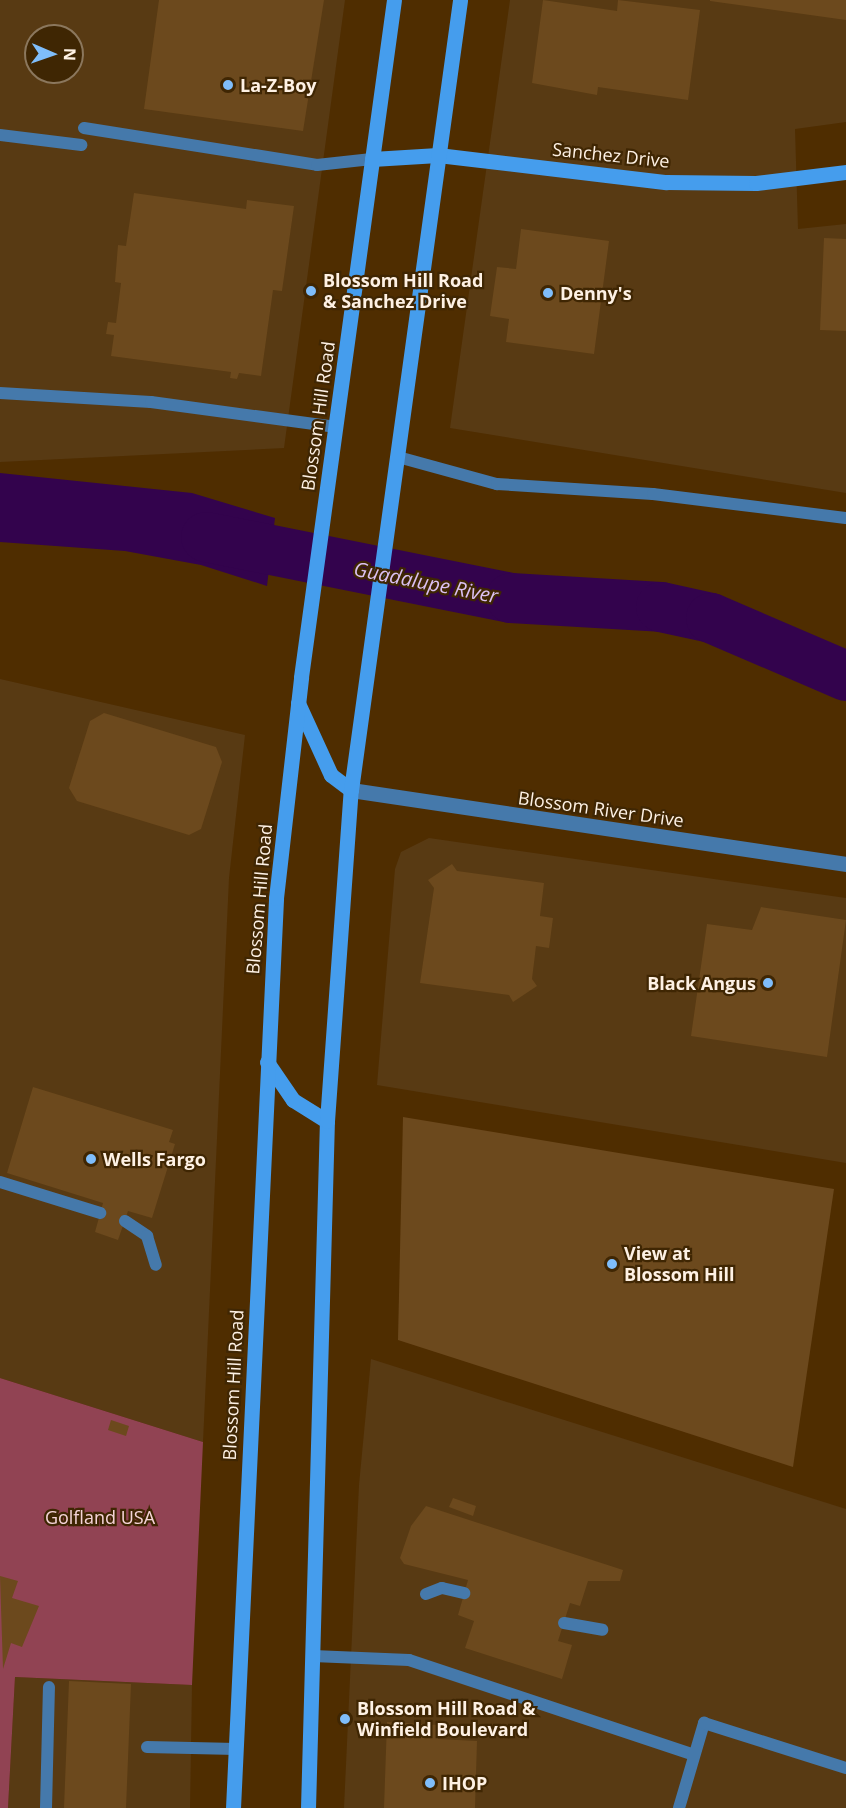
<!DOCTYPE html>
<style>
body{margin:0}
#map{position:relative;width:846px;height:1808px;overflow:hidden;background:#4f2d00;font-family:"Open Sans",sans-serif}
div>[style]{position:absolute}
.built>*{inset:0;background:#583a13}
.green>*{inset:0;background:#914353}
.water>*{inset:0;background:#33034d}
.river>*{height:50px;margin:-25px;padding:0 25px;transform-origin:25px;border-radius:25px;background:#33034d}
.building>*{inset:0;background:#6c491d}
.lane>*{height:12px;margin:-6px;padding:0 6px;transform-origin:6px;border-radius:6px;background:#4579ab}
.street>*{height:15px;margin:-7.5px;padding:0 7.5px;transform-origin:7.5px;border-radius:7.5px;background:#4579ab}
.secondary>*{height:15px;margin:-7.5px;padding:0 7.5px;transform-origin:7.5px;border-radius:7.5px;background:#459ded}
.dots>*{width:16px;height:16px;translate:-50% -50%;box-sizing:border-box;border:3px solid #3f2603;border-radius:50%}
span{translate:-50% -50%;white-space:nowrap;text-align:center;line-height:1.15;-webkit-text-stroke:4.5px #3f2603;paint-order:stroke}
.poi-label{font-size:18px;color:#fef1e4;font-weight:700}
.left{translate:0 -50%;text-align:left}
.right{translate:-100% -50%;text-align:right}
.street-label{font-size:18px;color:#fef1e4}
.park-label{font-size:18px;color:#f6d5d9}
.water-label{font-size:20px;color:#dbc0f2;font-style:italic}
.north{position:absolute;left:24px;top:24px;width:60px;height:60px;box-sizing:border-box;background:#3f2603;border:2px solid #8b775d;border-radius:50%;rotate:92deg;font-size:16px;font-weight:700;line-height:24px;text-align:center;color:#fef1e4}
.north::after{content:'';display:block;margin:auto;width:21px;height:27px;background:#7fbdfa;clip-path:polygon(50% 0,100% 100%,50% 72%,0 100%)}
</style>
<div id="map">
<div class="built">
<div style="clip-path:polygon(evenodd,0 0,345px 0,284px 448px,0 462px,0 0,36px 36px,72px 36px,72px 72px,36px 72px,36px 36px)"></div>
<div style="clip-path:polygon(510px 0,846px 0,846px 122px,795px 129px,798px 229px,846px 224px,846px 493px,450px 428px)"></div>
<div style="clip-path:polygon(0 679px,245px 735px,229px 878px,203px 1442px,0 1378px)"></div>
<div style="clip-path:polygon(429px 838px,846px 898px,846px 1163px,377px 1085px,395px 869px,401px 852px)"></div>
<div style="clip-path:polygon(371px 1359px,846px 1509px,846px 1808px,344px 1808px,359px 1485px)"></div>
<div style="clip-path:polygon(15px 1677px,192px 1685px,190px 1808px,8px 1808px)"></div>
</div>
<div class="green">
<div style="clip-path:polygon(0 1378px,203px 1442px,192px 1685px,15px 1677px,8px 1808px,0 1808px)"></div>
</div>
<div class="water">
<div style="clip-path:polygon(0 473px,192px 493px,275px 518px,267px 586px,201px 565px,125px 551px,0 542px)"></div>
</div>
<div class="river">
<div style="left:206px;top:537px;width:311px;rotate:11.3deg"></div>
<div style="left:511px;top:598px;width:150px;rotate:3.4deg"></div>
<div style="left:661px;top:607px;width:51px;rotate:12.4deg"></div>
<div style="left:711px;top:618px;width:147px;rotate:23.2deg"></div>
</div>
<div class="building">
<div style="clip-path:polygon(159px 0,324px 0,303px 131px,144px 109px)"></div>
<div style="clip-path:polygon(543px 0,617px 11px,618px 0,700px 10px,688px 100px,598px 87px,597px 95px,532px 83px)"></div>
<div style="clip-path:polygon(846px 0,846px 20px,710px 1px,710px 0)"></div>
<div style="clip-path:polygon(134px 193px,246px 209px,247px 200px,294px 206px,282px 291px,273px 290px,261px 376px,239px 373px,237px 379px,230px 378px,231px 372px,111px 356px,114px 335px,106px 334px,108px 322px,116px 323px,121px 283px,115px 282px,118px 245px,126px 246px)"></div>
<div style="clip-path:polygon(521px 229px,609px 241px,594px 354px,506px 342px,509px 319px,490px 316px,497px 267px,516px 269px)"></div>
<div style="clip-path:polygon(824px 238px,846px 239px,846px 331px,820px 330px)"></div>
<div style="clip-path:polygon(104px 713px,216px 747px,222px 762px,201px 829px,189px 835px,77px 801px,69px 788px,90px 721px)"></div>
<div style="clip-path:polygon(452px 864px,457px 871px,544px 883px,540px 916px,553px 918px,549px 948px,536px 946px,532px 979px,537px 986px,513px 1002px,509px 995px,420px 983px,434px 888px,428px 880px)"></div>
<div style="clip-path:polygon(761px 907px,846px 920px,827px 1057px,691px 1036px,707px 924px,752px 930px)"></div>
<div style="clip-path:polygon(33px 1087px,173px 1130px,169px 1142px,175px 1144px,152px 1218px,128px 1211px,118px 1240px,95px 1232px,103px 1203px,7px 1173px)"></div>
<div style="clip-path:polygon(403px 1117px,834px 1189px,793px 1467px,398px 1340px)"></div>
<div style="clip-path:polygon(111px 1420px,129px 1426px,126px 1436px,108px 1430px)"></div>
<div style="clip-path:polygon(453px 1498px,476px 1506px,473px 1516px,449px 1507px)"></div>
<div style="clip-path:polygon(426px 1506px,623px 1570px,620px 1581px,588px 1581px,580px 1606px,570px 1603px,558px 1641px,572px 1645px,562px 1679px,465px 1648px,474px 1621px,458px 1615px,468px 1580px,404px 1564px,400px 1558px,411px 1526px)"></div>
<div style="clip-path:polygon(0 1576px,18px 1581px,12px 1598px,39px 1606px,22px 1647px,11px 1643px,3px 1669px)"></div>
<div style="clip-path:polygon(69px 1681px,131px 1684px,126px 1808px,64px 1808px)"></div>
<div style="clip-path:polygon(387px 1722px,438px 1725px,438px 1739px,477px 1741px,475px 1808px,384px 1808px)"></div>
</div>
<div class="lane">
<div style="left:84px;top:128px;width:236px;rotate:9deg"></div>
<div style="left:317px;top:165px;width:55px;rotate:-6.2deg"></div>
<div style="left:0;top:135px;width:82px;rotate:7deg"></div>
<div style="left:0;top:393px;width:151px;rotate:3.4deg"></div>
<div style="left:151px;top:402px;width:187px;rotate:7.7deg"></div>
<div style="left:398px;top:457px;width:103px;rotate:15.3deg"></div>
<div style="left:497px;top:484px;width:156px;rotate:3.7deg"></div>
<div style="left:653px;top:494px;width:194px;rotate:7.1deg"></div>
<div style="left:0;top:1182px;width:105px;rotate:17.2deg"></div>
<div style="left:125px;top:1221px;width:27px;rotate:34deg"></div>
<div style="left:147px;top:1236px;width:30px;rotate:73deg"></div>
<div style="left:426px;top:1594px;width:17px;rotate:-21deg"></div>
<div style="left:442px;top:1588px;width:23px;rotate:13deg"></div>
<div style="left:564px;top:1623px;width:39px;rotate:10deg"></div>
<div style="left:313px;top:1656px;width:96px;rotate:2.4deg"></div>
<div style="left:409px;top:1660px;width:300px;rotate:18.4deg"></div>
<div style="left:147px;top:1747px;width:89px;rotate:1.3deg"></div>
<div style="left:46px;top:1808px;width:121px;rotate:-88.6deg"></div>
<div style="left:679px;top:1808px;width:89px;rotate:-73.6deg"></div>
<div style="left:704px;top:1723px;width:149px;rotate:17.6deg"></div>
</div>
<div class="street">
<div style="left:351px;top:790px;width:501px;rotate:8.5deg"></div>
</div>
<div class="secondary">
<div style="left:372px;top:159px;width:66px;rotate:-3.5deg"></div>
<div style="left:438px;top:155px;width:230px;rotate:6.8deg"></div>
<div style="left:666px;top:182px;width:90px;rotate:0.6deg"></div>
<div style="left:756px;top:183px;width:91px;rotate:-7deg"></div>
<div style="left:298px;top:703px;width:79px;rotate:65.4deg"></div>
<div style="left:331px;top:775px;width:25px;rotate:37deg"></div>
<div style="left:267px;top:1062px;width:46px;rotate:55.6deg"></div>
<div style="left:293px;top:1100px;width:40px;rotate:32deg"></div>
<div style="left:233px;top:1808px;width:911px;rotate:-87.29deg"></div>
<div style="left:276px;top:898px;width:222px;rotate:-83.5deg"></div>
<div style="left:301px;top:677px;width:683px;rotate:-82.18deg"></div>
<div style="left:308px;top:1808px;width:687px;rotate:-88.42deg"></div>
<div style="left:327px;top:1121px;width:332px;rotate:-85.9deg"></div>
<div style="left:351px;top:790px;width:797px;rotate:-82.14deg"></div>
</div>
<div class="dots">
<div style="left:228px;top:85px;background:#7fbdfa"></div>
<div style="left:311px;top:291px;background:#7fbdfa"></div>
<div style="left:548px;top:293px;background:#7fbdfa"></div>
<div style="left:768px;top:983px;background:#7fbdfa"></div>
<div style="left:91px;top:1159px;background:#7fbdfa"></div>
<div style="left:612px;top:1264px;background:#7fbdfa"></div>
<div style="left:345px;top:1719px;background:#7fbdfa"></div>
<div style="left:430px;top:1783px;background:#7fbdfa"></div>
</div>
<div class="poi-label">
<span class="left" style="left:240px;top:85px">La-Z-Boy</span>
<span class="left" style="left:323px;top:291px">Blossom Hill Road<br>&amp; Sanchez Drive</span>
<span class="left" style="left:560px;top:293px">Denny's</span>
<span class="right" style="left:756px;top:983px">Black Angus</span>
<span class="left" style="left:103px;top:1159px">Wells Fargo</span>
<span class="left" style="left:624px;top:1264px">View at<br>Blossom Hill</span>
<span class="left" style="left:357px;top:1719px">Blossom Hill Road &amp;<br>Winfield Boulevard</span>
<span class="left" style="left:442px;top:1783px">IHOP</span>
</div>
<div class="street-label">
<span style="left:611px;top:155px;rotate:6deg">Sanchez Drive</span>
<span style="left:318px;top:416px;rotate:-82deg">Blossom Hill Road</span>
<span style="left:601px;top:809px;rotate:8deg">Blossom River Drive</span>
<span style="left:259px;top:899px;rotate:-85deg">Blossom Hill Road</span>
<span style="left:233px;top:1385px;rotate:-87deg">Blossom Hill Road</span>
</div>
<div class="park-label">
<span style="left:100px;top:1517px">Golfland USA</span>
</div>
<div class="water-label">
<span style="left:426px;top:582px;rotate:11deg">Guadalupe River</span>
</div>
<div class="north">N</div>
</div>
